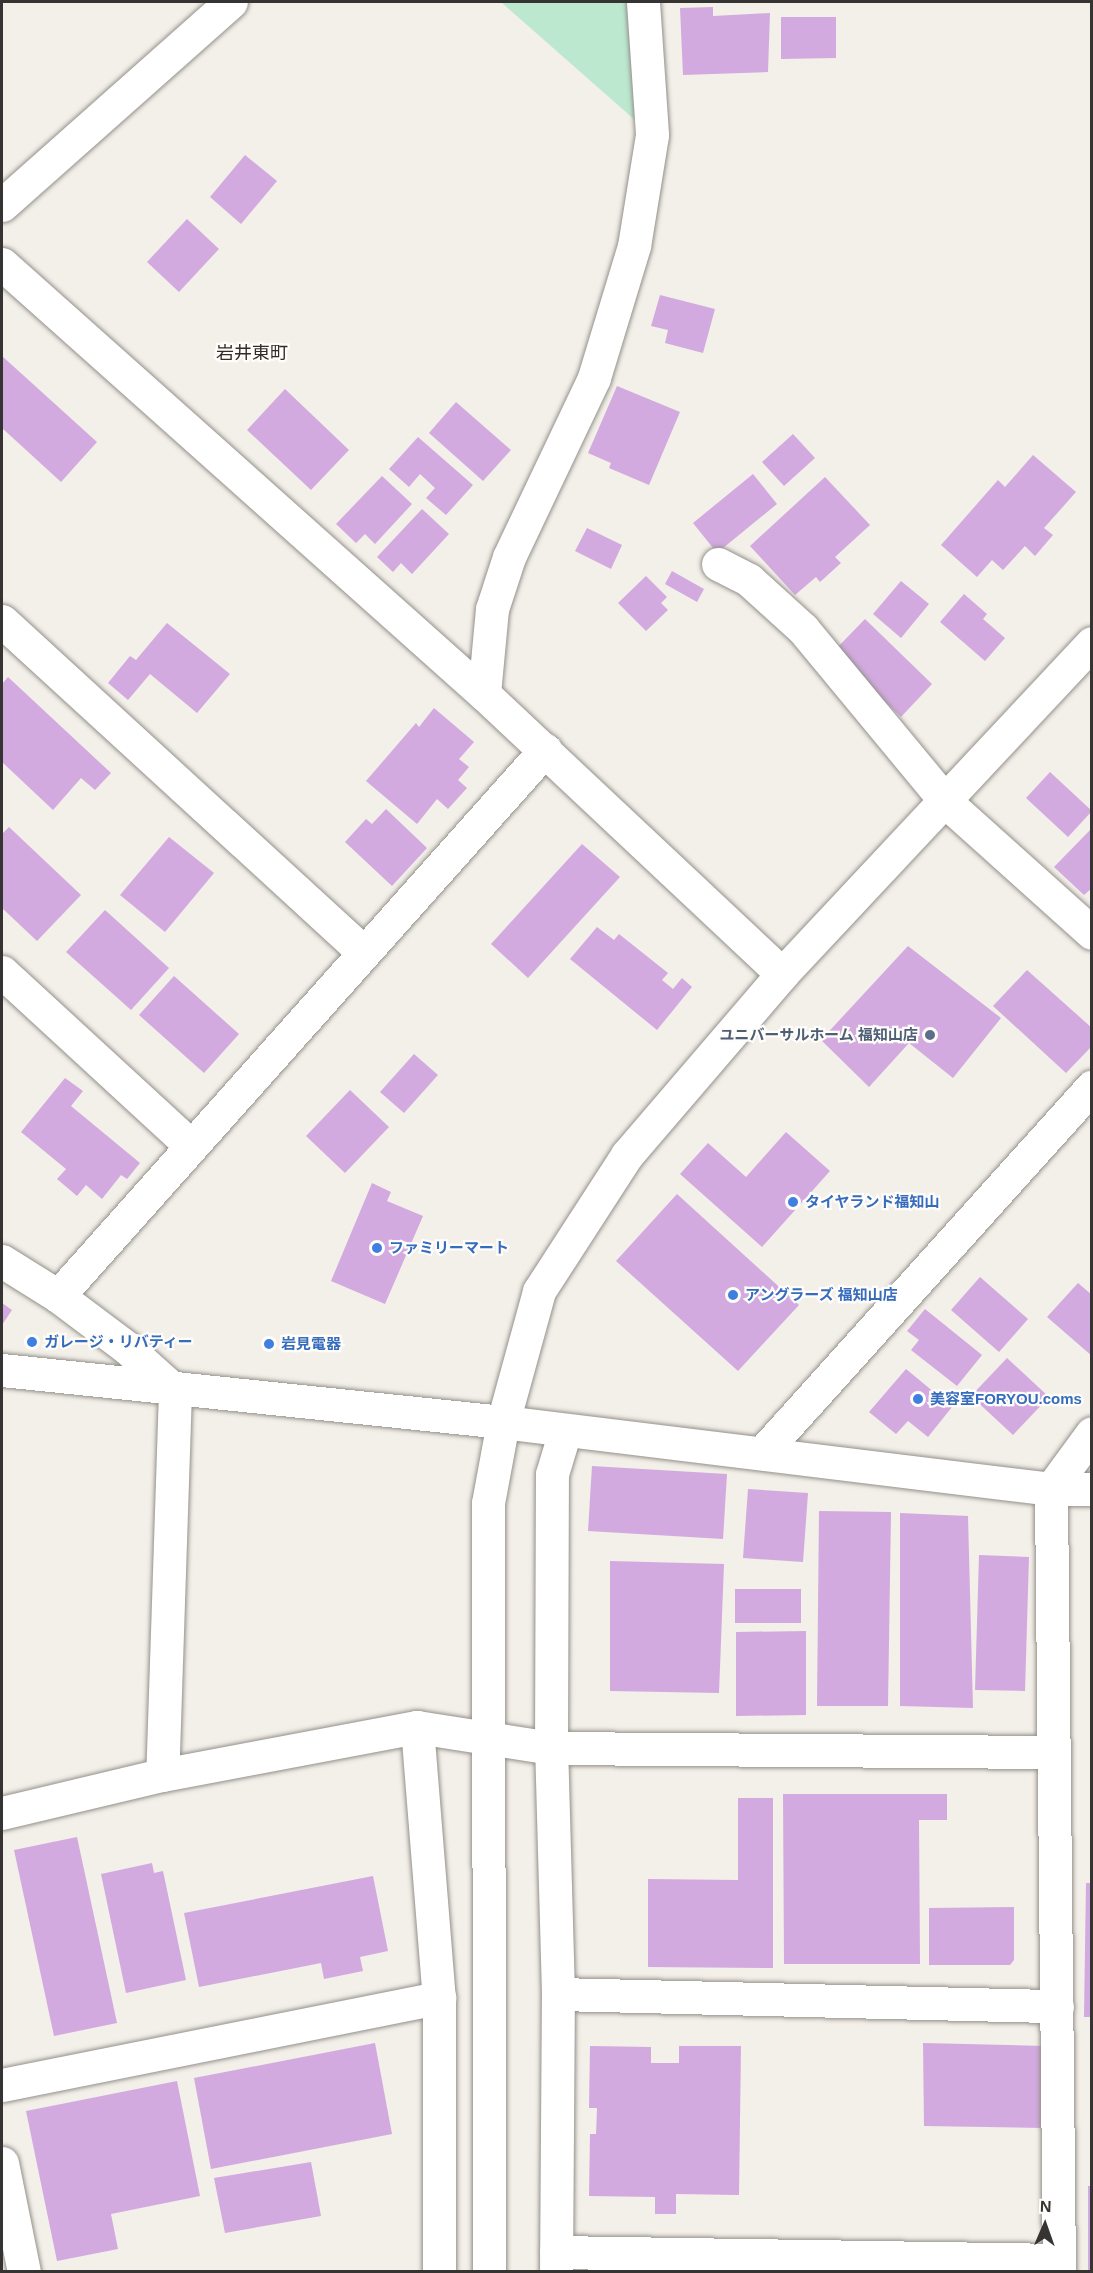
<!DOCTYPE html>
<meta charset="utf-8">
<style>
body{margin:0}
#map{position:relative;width:1093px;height:2273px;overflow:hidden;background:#f3efe9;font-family:Helvetica,"Noto Sans JP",sans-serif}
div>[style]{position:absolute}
.green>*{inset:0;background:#bce8d0}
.building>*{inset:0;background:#d2aadf}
.roads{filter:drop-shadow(0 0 2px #94908b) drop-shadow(0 0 2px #94908b)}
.minor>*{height:33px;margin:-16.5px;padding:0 16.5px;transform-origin:16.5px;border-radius:16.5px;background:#fff}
.dots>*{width:16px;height:16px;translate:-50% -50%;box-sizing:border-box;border:3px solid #fefdfa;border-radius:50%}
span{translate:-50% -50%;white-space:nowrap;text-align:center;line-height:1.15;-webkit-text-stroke:4.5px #fefdfa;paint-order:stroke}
.service-label{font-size:15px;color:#4e5e75;font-weight:700}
.right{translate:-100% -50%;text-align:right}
.shop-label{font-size:15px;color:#366cbe;font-weight:700}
.left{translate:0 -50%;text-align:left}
.quarter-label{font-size:18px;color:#302d28}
.frame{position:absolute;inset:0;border:3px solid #363432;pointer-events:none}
.north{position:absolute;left:1015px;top:2195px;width:60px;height:60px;-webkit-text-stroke:4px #fefdfa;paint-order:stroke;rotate:2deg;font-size:16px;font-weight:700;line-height:24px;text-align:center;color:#363432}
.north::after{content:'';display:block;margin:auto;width:21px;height:27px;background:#363432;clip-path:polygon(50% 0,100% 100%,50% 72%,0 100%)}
</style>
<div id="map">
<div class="green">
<div style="clip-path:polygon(501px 2px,643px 2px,652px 135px)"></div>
</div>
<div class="building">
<div style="clip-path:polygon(713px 7px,713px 16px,770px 13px,768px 72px,683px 75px,680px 8px)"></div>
<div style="clip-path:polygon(781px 17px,836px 17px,836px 58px,781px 59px)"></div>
<div style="clip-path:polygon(245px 155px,277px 181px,241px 224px,210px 197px)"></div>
<div style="clip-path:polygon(187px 219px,219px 249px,179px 292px,147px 262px)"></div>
<div style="clip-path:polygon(660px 295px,715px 309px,703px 353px,665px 343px,668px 330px,651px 326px)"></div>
<div style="clip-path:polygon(2px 356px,97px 442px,61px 482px,2px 428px)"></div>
<div style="clip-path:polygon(617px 386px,680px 412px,649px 485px,609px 468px,611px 463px,588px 453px)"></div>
<div style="clip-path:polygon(285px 389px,349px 450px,311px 490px,247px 430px)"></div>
<div style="clip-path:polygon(456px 402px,511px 450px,483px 481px,429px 433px)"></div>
<div style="clip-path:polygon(793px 434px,815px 458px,784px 486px,762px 462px)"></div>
<div style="clip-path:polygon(418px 437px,473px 485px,446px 515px,426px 498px,435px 488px,420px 474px,409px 487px,389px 469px)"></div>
<div style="clip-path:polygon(1033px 455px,1076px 492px,1044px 528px,1053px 535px,1035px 556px,1025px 546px,1003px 570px,992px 560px,977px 577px,941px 545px,998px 480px,1005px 487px)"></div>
<div style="clip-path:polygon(753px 474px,777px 504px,717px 553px,693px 523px)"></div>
<div style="clip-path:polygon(382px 476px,412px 504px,375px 544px,365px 534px,356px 543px,336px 524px)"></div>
<div style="clip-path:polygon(825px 477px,870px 525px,835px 557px,841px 563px,820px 582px,816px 577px,795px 595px,750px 546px)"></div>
<div style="clip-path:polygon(422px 509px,449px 534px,412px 574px,401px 563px,393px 572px,377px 557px)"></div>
<div style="clip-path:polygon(587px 528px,622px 545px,611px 569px,575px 551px)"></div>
<div style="clip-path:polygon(672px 571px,704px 589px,697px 602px,665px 584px)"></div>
<div style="clip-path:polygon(646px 576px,667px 597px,661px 603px,668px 610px,646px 631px,618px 603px)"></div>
<div style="clip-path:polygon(901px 581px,929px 604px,901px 638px,873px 614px)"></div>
<div style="clip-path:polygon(964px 594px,987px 614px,983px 619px,1005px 638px,985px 661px,940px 622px)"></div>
<div style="clip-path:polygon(865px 619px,932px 684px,901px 717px,833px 652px)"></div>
<div style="clip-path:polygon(167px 623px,230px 674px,197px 713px,150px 674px,128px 700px,108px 683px,130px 656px,136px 660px)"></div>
<div style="clip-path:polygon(8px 677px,111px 773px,95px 790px,81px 778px,53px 810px,2px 762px,2px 684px)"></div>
<div style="clip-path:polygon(434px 708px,474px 742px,459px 759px,469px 767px,458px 780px,467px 788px,448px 809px,437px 799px,417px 824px,366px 781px,416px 723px,419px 727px)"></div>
<div style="clip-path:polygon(1050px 772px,1092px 811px,1068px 837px,1026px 798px)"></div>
<div style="clip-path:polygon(386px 809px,427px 848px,392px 886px,345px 842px,366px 819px,372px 824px)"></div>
<div style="clip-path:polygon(9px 827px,81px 895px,37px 941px,2px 908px,2px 834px)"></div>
<div style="clip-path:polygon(1092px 828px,1092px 888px,1084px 895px,1054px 867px)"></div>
<div style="clip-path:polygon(169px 837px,214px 873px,165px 932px,120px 895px)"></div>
<div style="clip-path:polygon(582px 844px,620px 877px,528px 978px,491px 944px)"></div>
<div style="clip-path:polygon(105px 910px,169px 968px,131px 1010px,66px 952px)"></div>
<div style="clip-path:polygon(597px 927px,614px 940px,619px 934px,668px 973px,662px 980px,673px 989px,682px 978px,692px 987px,657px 1030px,570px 959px)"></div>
<div style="clip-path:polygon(908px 946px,1001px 1018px,953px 1078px,909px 1043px,869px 1087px,821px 1040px)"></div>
<div style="clip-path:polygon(1027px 970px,1092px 1028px,1092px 1046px,1066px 1073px,993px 1006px)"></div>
<div style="clip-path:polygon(174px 976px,239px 1034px,204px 1073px,139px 1015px)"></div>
<div style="clip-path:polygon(414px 1054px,438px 1075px,404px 1113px,380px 1092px)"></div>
<div style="clip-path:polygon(65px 1078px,83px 1091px,71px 1106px,140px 1163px,127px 1179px,121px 1175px,102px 1199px,86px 1185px,77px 1196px,57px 1179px,66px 1169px,21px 1132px)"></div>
<div style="clip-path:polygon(350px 1090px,389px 1127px,345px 1173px,306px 1136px)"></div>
<div style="clip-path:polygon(786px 1132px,830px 1171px,762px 1247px,680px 1174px,708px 1143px,746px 1177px)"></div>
<div style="clip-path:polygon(372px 1183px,391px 1192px,387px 1201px,423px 1216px,385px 1304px,331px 1281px)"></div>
<div style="clip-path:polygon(677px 1194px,799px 1305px,738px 1371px,616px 1261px)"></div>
<div style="clip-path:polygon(980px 1277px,1028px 1319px,999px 1352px,951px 1310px)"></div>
<div style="clip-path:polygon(1078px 1283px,1092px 1295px,1092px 1356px,1047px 1317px)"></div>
<div style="clip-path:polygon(2px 1303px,12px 1310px,2px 1325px)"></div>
<div style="clip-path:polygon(925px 1309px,982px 1355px,957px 1386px,911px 1350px,919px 1340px,907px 1331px)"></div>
<div style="clip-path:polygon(1007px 1358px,1049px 1397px,1013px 1435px,971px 1396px)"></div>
<div style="clip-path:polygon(906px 1369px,952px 1407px,928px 1437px,908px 1421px,896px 1434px,869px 1412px)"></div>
<div style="clip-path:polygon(592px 1466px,727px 1474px,723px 1539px,588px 1531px)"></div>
<div style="clip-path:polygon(748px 1489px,808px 1493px,803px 1562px,743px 1558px)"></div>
<div style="clip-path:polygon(819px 1511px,891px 1512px,888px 1706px,817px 1706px)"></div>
<div style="clip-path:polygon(900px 1513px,968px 1516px,973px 1708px,900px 1706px)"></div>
<div style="clip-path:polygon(979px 1555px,1029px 1557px,1025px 1691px,975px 1690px)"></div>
<div style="clip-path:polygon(610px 1561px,724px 1564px,719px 1693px,610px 1691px)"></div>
<div style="clip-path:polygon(735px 1589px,801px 1589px,801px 1623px,735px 1623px)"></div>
<div style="clip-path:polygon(806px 1631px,806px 1715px,736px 1716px,736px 1632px)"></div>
<div style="clip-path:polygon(783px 1794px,947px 1794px,947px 1820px,919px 1820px,920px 1964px,784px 1964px)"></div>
<div style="clip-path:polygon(738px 1798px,773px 1798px,773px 1968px,648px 1967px,648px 1879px,738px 1880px)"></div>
<div style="clip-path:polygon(77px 1837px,117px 2023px,54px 2036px,14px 1850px)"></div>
<div style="clip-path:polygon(152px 1863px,154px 1873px,163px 1871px,186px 1980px,126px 1993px,101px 1874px)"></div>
<div style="clip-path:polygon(373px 1876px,388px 1951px,360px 1957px,363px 1971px,324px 1979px,321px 1963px,199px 1987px,184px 1913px)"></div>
<div style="clip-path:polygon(1086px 1883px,1092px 1883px,1092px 2017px,1084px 2017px)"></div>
<div style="clip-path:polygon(1014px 1907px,1014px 1960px,1010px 1965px,929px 1965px,929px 1908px)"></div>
<div style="clip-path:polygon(375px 2043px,392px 2134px,211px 2169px,194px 2078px)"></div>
<div style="clip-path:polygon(923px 2043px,1045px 2046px,1043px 2128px,924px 2126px)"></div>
<div style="clip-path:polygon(590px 2046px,651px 2047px,651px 2063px,679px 2063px,679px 2046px,741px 2046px,739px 2195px,676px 2194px,676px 2214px,655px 2214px,655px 2197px,589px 2196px,590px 2134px,596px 2134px,597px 2108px,589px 2108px)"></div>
<div style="clip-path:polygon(177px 2081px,200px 2196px,111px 2214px,118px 2249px,57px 2261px,26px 2111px)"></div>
<div style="clip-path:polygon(311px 2162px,321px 2216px,225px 2233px,214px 2178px)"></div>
<div style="clip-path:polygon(1088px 2186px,1092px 2186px,1092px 2272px,1088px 2272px)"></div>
</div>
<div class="roads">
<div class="minor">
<div style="left:643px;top:2px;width:133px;rotate:86.1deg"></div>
<div style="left:652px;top:135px;width:112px;rotate:99.2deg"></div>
<div style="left:634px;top:246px;width:138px;rotate:106.9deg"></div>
<div style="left:594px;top:378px;width:198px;rotate:115.4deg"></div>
<div style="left:509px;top:557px;width:55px;rotate:108.1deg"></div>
<div style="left:492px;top:609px;width:85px;rotate:95.4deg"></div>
<div style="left:484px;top:694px;width:409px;rotate:43.2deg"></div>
<div style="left:2px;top:205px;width:306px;rotate:-41.6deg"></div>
<div style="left:2px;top:264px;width:646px;rotate:41.74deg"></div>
<div style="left:718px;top:564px;width:35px;rotate:27deg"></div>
<div style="left:749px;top:580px;width:73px;rotate:42.2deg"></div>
<div style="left:803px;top:629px;width:224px;rotate:50.4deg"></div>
<div style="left:946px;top:802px;width:196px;rotate:41.9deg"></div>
<div style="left:2px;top:621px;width:490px;rotate:42.5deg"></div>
<div style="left:2px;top:972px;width:255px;rotate:42.6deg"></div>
<div style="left:2px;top:1261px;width:66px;rotate:32deg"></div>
<div style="left:58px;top:1296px;width:85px;rotate:36.9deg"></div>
<div style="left:126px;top:1347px;width:66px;rotate:41.9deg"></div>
<div style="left:175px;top:1391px;width:384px;rotate:91.9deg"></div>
<div style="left:58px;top:1296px;width:732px;rotate:-48.27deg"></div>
<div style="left:2px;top:1370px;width:504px;rotate:5.93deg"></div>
<div style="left:503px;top:1422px;width:552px;rotate:6.97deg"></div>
<div style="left:1051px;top:1489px;width:41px"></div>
<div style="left:762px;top:1453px;width:493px;rotate:-48deg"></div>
<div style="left:417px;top:1727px;width:272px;rotate:85.4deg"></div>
<div style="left:439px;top:1998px;width:274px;rotate:90deg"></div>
<div style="left:2px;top:1813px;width:164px;rotate:-13.4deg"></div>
<div style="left:162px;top:1775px;width:259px;rotate:-10.7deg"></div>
<div style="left:417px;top:1727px;width:136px;rotate:8.9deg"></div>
<div style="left:551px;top:1748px;width:502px;rotate:0.46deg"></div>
<div style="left:558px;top:1994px;width:499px;rotate:1.4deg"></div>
<div style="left:2px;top:2085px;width:446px;rotate:-11.3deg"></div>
<div style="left:2px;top:2163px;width:111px;rotate:78.6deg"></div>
<div style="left:556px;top:2252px;width:503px;rotate:0.91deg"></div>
<div style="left:489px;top:2272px;width:769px;rotate:-90.07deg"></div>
<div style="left:488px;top:1503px;width:82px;rotate:-79.5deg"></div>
<div style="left:503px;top:1422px;width:136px;rotate:-74.6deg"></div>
<div style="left:539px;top:1291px;width:162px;rotate:-57.1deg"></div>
<div style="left:627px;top:1155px;width:238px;rotate:-49.4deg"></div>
<div style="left:782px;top:974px;width:453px;rotate:-46.9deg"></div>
<div style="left:556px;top:2272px;width:278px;rotate:-89.6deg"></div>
<div style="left:558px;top:1994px;width:246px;rotate:-91.6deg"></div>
<div style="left:551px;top:1748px;width:274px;rotate:-89.8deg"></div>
<div style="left:552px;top:1474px;width:45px;rotate:-73.2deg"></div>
<div style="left:1059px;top:2272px;width:783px;rotate:-90.59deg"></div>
<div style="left:1051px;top:1489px;width:69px;rotate:-53.8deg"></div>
</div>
</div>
<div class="dots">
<div style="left:930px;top:1035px;background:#5c6f8a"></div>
<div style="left:793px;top:1202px;background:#3f7fe0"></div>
<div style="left:377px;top:1248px;background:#3f7fe0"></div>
<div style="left:733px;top:1295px;background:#3f7fe0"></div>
<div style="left:32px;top:1342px;background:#3f7fe0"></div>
<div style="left:269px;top:1344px;background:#3f7fe0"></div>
<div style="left:918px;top:1399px;background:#3f7fe0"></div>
</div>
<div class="service-label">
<span class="right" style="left:918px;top:1035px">ユニバーサルホーム 福知山店</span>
</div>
<div class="shop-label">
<span class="left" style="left:805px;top:1202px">タイヤランド福知山</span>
<span class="left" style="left:389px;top:1248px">ファミリーマート</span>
<span class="left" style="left:745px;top:1295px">アングラーズ 福知山店</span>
<span class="left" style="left:44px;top:1342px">ガレージ・リバティー</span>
<span class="left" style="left:281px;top:1344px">岩見電器</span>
<span class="left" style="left:930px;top:1399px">美容室FORYOU.coms</span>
</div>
<div class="quarter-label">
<span style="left:252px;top:353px">岩井東町</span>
</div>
<div class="frame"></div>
<div class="north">N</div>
</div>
